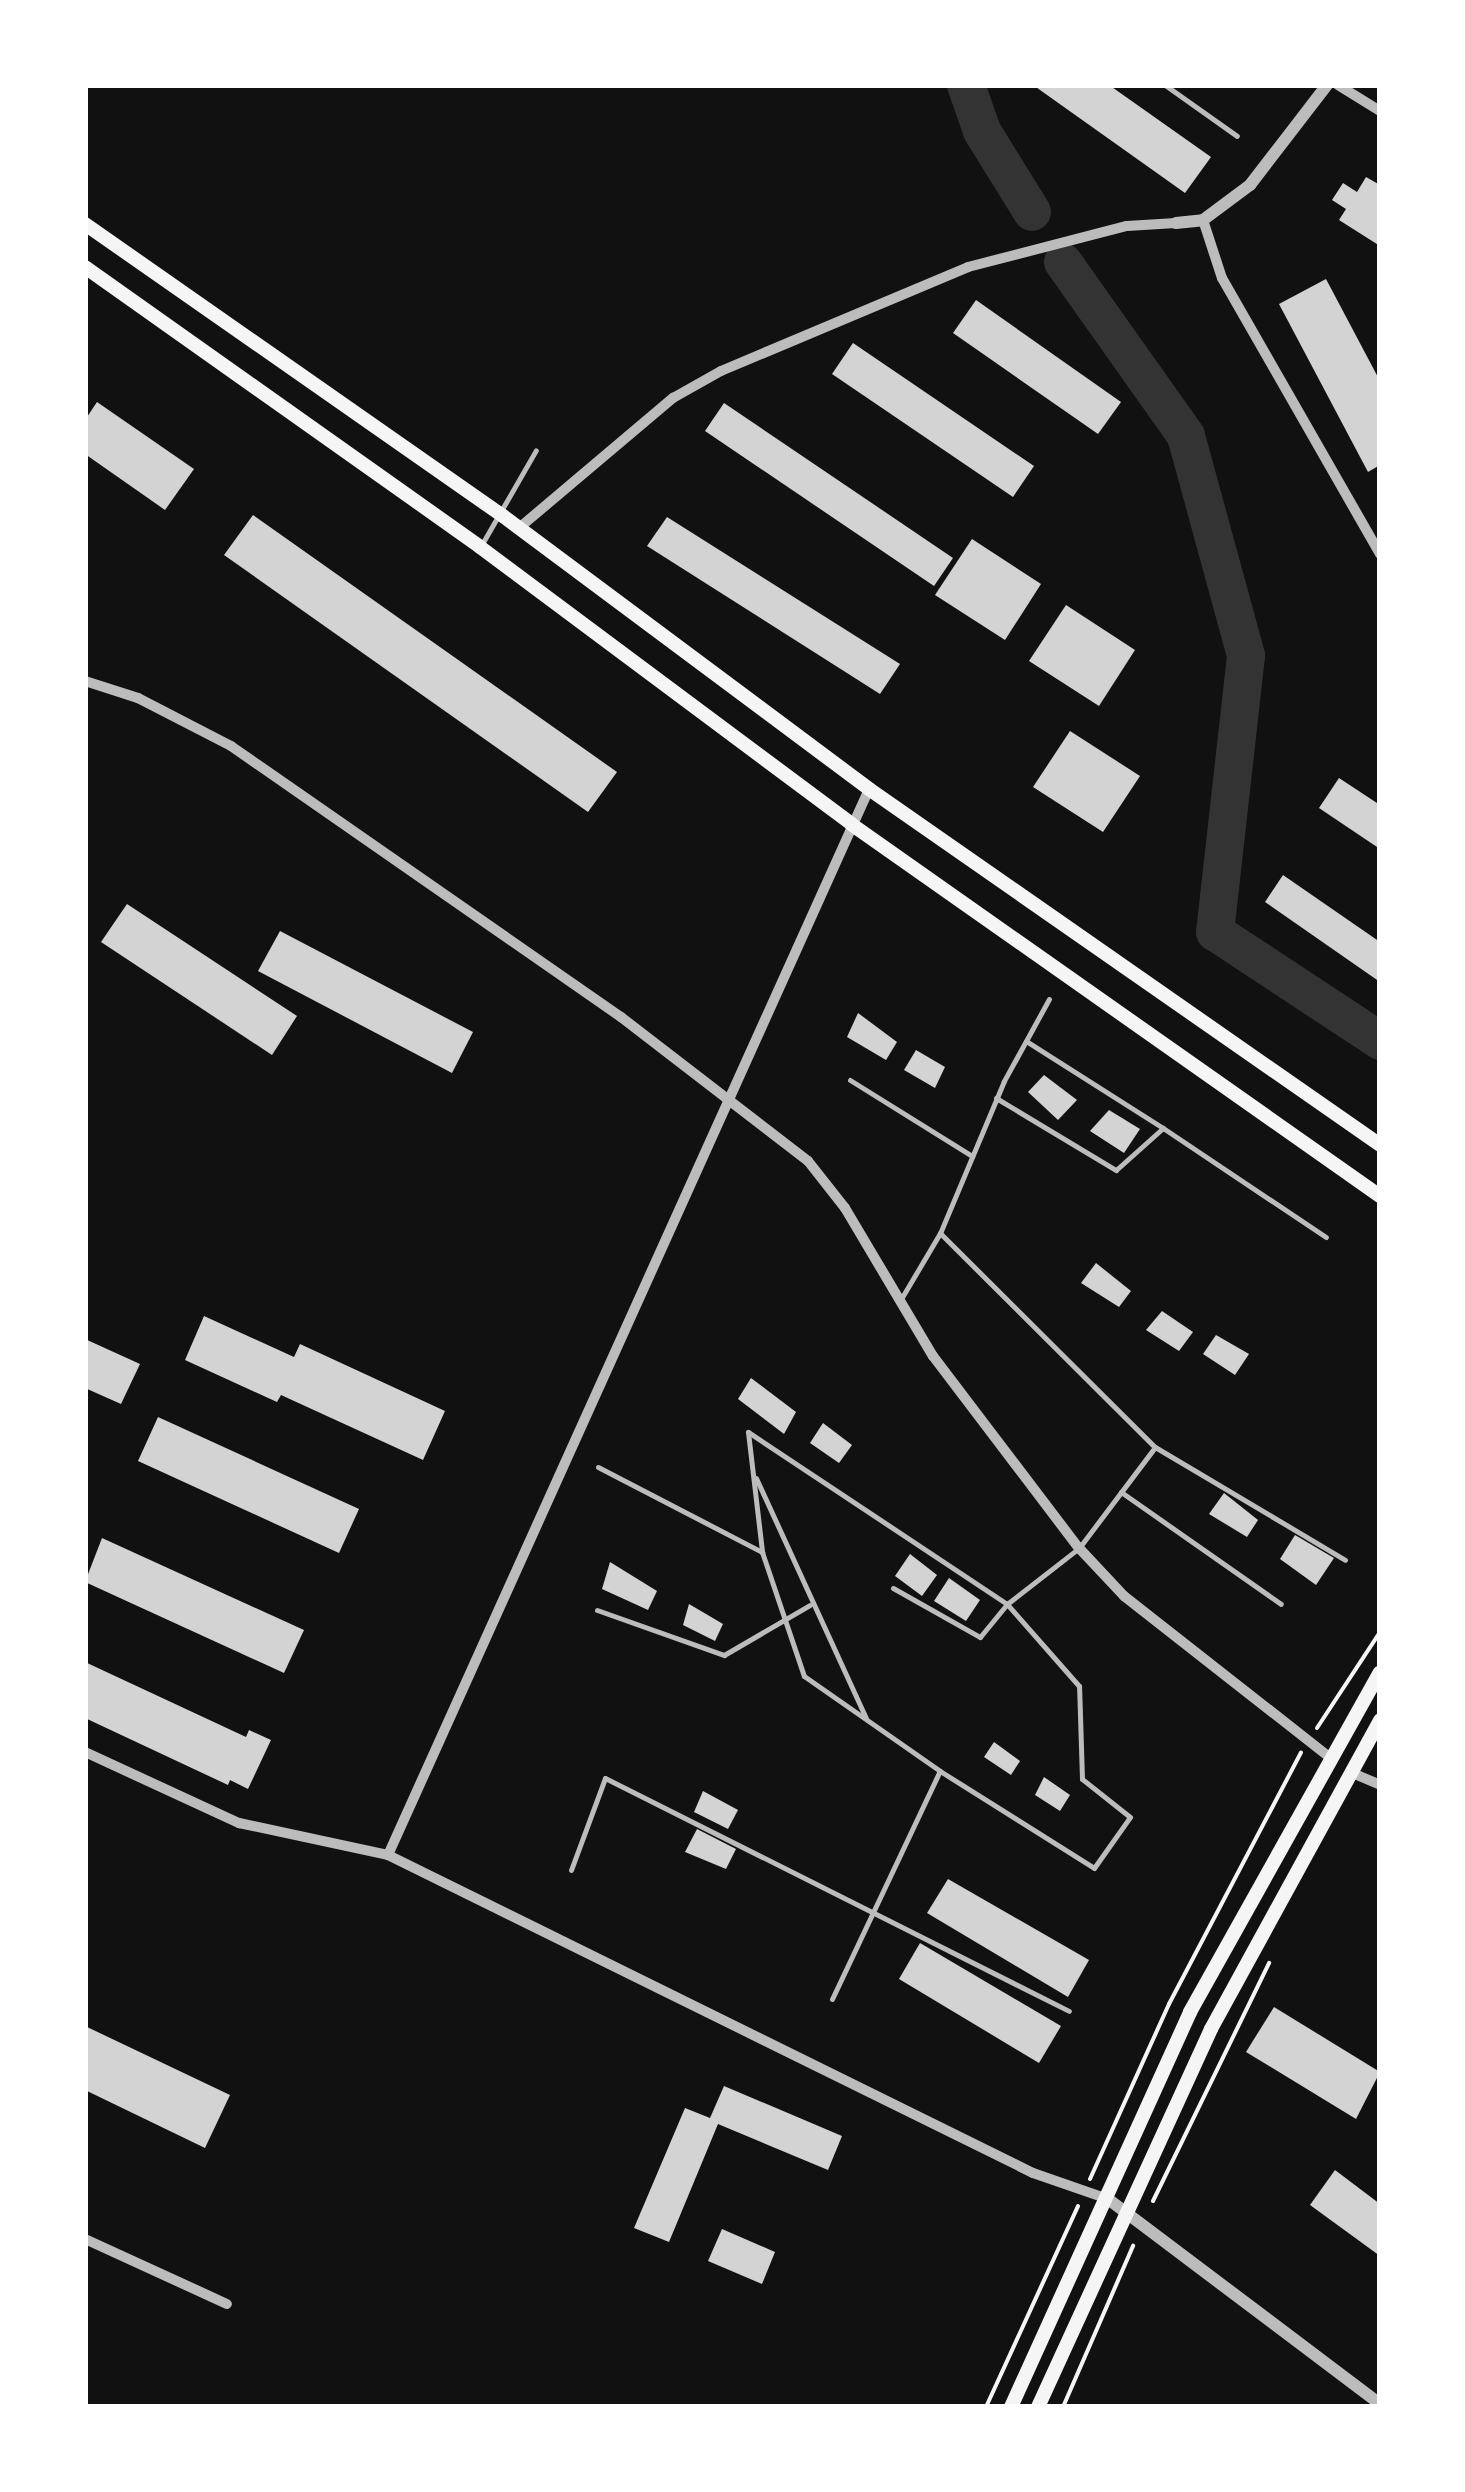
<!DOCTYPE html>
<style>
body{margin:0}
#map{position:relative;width:1465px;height:2492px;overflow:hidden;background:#111;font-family:Bitter,serif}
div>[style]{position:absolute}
.river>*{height:38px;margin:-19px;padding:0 19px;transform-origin:19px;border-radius:19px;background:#333}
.building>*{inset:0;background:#d3d3d3}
.path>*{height:4px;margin:-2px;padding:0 2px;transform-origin:2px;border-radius:2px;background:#f5f5f5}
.service>*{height:5px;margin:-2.5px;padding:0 2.5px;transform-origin:2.5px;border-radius:2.5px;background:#bcbcbc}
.minor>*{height:10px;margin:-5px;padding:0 5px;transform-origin:5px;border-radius:5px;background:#bcbcbc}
.tertiary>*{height:12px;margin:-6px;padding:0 6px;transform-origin:6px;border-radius:6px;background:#bcbcbc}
.secondary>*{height:14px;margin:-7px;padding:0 7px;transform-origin:7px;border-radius:7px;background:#f5f5f5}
span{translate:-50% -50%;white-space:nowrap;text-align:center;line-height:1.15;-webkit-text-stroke:10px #fff;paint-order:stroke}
.frame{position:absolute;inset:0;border:88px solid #fff;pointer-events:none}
</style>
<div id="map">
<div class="river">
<div style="left:966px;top:85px;width:49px;rotate:70.8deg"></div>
<div style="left:982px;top:131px;width:95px;rotate:58.3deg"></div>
<div style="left:1063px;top:262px;width:213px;rotate:54.7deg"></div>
<div style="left:1186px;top:436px;width:228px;rotate:74.7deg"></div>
<div style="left:1246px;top:656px;width:278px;rotate:96.4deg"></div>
<div style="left:1215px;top:932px;width:198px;rotate:33.4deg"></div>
</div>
<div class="building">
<div style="clip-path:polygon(1033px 85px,1109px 85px,1211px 157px,1185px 193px)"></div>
<div style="clip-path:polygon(1366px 177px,1380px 185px,1380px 246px,1339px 220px,1346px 209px,1332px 200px,1343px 183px,1357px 192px)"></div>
<div style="clip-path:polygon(1326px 279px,1380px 381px,1380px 465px,1368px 472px,1279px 304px)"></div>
<div style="clip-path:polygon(976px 300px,1121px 402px,1098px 434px,953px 333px)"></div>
<div style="clip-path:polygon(853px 343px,1034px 466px,1013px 497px,832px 374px)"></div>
<div style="clip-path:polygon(97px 402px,194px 469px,165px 510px,85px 454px,85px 420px)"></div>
<div style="clip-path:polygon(724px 403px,953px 558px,934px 586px,705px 431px)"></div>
<div style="clip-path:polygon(253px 515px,617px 772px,588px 812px,224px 555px)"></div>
<div style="clip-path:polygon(667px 517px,900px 664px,880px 694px,647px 546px)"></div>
<div style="clip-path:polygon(972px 539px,1041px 584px,1005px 640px,935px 595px)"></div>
<div style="clip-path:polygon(1066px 605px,1135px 650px,1099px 706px,1029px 661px)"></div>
<div style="clip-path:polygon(1070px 731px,1140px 776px,1103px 832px,1033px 787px)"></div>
<div style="clip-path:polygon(1339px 778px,1380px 805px,1380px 849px,1319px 808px)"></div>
<div style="clip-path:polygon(1283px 875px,1380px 942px,1380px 982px,1265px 902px)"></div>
<div style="clip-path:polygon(127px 904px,297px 1016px,272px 1055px,101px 942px)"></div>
<div style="clip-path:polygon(280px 931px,473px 1032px,452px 1073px,258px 971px)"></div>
<div style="clip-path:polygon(858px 1013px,897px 1042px,886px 1060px,847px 1037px)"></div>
<div style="clip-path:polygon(916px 1050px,945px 1067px,935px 1088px,904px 1070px)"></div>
<div style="clip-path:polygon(1044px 1075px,1077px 1100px,1058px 1120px,1028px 1092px)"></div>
<div style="clip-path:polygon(1109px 1110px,1140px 1129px,1124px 1153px,1090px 1131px)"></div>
<div style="clip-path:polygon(1096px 1263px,1131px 1291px,1119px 1307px,1081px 1283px)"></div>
<div style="clip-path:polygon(1162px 1311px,1193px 1332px,1179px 1351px,1146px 1330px)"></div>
<div style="clip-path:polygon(204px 1316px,294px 1357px,300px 1344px,445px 1411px,423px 1460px,281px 1395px,277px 1402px,185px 1360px)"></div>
<div style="clip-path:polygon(1216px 1335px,1249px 1354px,1235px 1375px,1203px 1354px)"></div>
<div style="clip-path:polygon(85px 1339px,140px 1364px,121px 1404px,85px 1388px)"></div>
<div style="clip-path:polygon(751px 1378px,796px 1412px,784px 1434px,738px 1399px)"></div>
<div style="clip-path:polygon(158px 1417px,359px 1509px,339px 1553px,138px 1461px)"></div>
<div style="clip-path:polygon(823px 1423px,852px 1445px,839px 1463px,810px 1443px)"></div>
<div style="clip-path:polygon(1224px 1493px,1258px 1520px,1247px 1537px,1209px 1514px)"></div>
<div style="clip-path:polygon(1295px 1535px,1334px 1558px,1316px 1585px,1280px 1559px)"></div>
<div style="clip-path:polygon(102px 1538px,304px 1630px,284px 1673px,85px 1582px)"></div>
<div style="clip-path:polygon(910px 1554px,937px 1575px,922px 1596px,895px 1576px)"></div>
<div style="clip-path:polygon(610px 1562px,657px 1591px,648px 1610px,602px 1589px)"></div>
<div style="clip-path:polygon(949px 1578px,980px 1600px,966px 1621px,934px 1601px)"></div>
<div style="clip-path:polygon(689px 1604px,723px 1624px,715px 1641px,683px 1625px)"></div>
<div style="clip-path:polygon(85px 1662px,246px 1737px,249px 1730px,271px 1740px,248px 1789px,230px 1780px,228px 1785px,85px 1718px)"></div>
<div style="clip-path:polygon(994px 1742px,1020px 1761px,1011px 1775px,984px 1757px)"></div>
<div style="clip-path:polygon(1044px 1777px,1070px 1795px,1060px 1811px,1035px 1795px)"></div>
<div style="clip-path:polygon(703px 1791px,738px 1810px,728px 1829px,694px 1812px)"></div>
<div style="clip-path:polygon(697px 1829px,736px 1849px,726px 1869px,685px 1852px)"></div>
<div style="clip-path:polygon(948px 1879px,1089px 1960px,1068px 1997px,927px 1913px)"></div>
<div style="clip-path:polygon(920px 1943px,1061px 2026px,1039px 2063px,899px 1979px)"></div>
<div style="clip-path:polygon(1274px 2007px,1380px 2072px,1356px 2119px,1246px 2052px)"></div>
<div style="clip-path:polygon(85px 2026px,230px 2095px,205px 2148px,85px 2090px)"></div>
<div style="clip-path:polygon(724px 2086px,842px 2136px,828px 2170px,718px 2124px,669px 2242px,634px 2228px,685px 2108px,710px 2118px)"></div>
<div style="clip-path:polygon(1335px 2170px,1380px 2204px,1380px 2256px,1310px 2205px)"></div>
<div style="clip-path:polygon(722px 2229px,775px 2252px,762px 2284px,708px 2261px)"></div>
</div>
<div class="path">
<div style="left:1317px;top:1728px;width:115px;rotate:-56.7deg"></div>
<div style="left:1090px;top:2179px;width:192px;rotate:-65.7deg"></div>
<div style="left:1169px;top:2004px;width:284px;rotate:-62.3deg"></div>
<div style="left:1153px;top:2201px;width:265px;rotate:-64deg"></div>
<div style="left:986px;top:2407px;width:221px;rotate:-65.4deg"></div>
<div style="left:1063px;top:2407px;width:176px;rotate:-66.5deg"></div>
</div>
<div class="service">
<div style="left:1165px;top:85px;width:88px;rotate:35.3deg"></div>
<div style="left:482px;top:544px;width:108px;rotate:-60.1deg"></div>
<div style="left:1049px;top:999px;width:94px;rotate:118.8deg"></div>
<div style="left:1004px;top:1081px;width:165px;rotate:112.8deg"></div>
<div style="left:940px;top:1233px;width:303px;rotate:44.9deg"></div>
<div style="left:850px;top:1080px;width:144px;rotate:31.9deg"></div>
<div style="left:996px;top:1098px;width:140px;rotate:31deg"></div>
<div style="left:1116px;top:1170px;width:63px;rotate:-41.8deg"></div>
<div style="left:1163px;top:1128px;width:162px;rotate:-147.6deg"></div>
<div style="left:1163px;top:1128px;width:196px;rotate:33.8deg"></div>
<div style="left:901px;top:1299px;width:77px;rotate:-59.4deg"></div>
<div style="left:598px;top:1467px;width:185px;rotate:27.4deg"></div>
<div style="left:756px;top:1478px;width:264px;rotate:65.4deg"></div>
<div style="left:1121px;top:1492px;width:195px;rotate:35deg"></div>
<div style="left:893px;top:1588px;width:100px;rotate:29.4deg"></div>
<div style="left:980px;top:1637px;width:43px;rotate:-50.7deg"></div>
<div style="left:1007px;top:1604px;width:91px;rotate:-37.9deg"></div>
<div style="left:1079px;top:1548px;width:126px;rotate:-53deg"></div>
<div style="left:1155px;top:1447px;width:221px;rotate:30.7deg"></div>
<div style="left:597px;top:1610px;width:135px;rotate:19.5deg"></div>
<div style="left:724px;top:1655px;width:99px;rotate:-30.2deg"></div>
<div style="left:571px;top:1870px;width:98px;rotate:-69.7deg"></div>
<div style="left:605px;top:1778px;width:519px;rotate:26.66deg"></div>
<div style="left:832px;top:1999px;width:252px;rotate:-64.7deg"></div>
<div style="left:940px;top:1771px;width:182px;rotate:32.2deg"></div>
<div style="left:1094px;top:1868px;width:62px;rotate:-54.8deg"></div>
<div style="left:1130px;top:1817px;width:61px;rotate:-141.6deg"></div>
<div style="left:1082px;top:1779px;width:93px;rotate:-91.8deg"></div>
<div style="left:1079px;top:1686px;width:109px;rotate:-131.3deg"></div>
<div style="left:1007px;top:1604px;width:311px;rotate:-146.4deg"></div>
<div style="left:748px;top:1432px;width:121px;rotate:83.3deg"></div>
<div style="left:762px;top:1552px;width:131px;rotate:71.3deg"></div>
<div style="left:804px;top:1676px;width:166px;rotate:34.9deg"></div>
</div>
<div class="minor">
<div style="left:1338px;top:85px;width:49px;rotate:31.8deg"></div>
<div style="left:1203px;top:220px;width:61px;rotate:71.9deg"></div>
<div style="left:1222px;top:278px;width:318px;rotate:60.2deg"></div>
<div style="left:519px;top:528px;width:202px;rotate:-40.2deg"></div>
<div style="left:673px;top:398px;width:55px;rotate:-29.4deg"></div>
<div style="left:721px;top:371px;width:268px;rotate:-22.8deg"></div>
<div style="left:968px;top:267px;width:164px;rotate:-14.5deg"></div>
<div style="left:1127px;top:226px;width:49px;rotate:-3.5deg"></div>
<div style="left:85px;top:681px;width:56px;rotate:17.8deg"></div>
<div style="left:138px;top:698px;width:105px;rotate:27.3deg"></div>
<div style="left:231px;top:746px;width:475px;rotate:34.8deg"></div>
<div style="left:621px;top:1017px;width:236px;rotate:37.6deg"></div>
<div style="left:808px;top:1161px;width:60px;rotate:51.8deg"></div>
<div style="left:845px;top:1208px;width:172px;rotate:59.3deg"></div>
<div style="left:933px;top:1356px;width:241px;rotate:52.8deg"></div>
<div style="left:1079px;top:1548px;width:66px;rotate:46.8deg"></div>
<div style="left:1124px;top:1596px;width:259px;rotate:38.1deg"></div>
<div style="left:85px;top:1752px;width:170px;rotate:24.8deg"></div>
<div style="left:239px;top:1823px;width:152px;rotate:12.1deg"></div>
<div style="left:388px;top:1855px;width:719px;rotate:26.24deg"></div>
<div style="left:1033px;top:2173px;width:79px;rotate:19.1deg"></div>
<div style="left:1350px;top:1772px;width:33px;rotate:23deg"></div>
<div style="left:388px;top:1855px;width:1169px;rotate:-65.71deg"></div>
<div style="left:85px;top:2239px;width:156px;rotate:24.6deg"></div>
</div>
<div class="tertiary">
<div style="left:1176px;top:223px;width:27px;rotate:-6deg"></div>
<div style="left:1203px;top:220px;width:59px;rotate:-36.7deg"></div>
<div style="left:1250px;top:185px;width:126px;rotate:-52.4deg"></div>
<div style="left:1108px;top:2199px;width:341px;rotate:37deg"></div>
</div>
<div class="secondary">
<div style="left:85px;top:224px;width:510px;rotate:34.94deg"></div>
<div style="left:503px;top:516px;width:457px;rotate:36.7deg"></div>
<div style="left:869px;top:789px;width:623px;rotate:34.86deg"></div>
<div style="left:85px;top:267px;width:484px;rotate:35.3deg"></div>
<div style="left:480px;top:547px;width:463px;rotate:36.7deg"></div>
<div style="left:851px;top:824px;width:647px;rotate:35.12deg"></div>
<div style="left:1011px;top:2407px;width:434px;rotate:-65.6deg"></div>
<div style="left:1190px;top:2012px;width:389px;rotate:-60.8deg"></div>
<div style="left:1038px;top:2407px;width:416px;rotate:-65.4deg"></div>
<div style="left:1211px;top:2029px;width:352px;rotate:-61.3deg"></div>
</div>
<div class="frame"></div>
</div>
